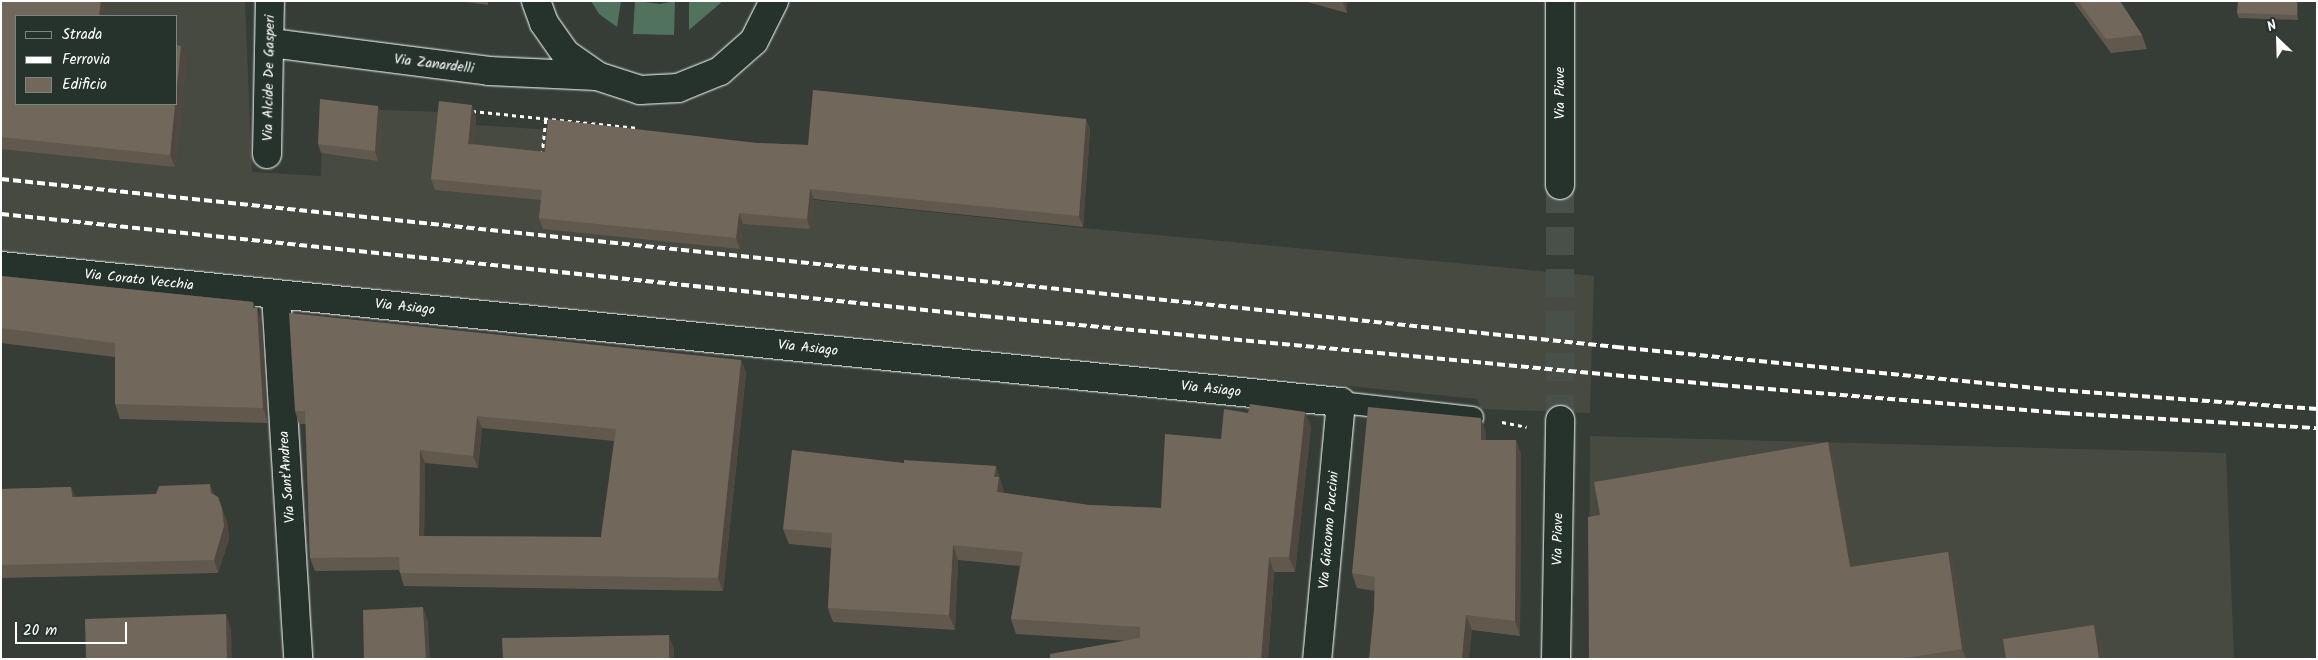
<!DOCTYPE html>
<style>
body{margin:0}
#map{position:relative;width:2318px;height:660px;overflow:hidden;background:#353d36;font-family:Kalam,sans-serif}
div>[style]{position:absolute}
.built>*{inset:0;background:#474a41}
.green>*{inset:0;background:#51735e}
.tertiary-tunnel>*{height:28px;margin-top:-14px;transform-origin:0;background:repeating-linear-gradient(90deg,#49504a 0 28px,transparent 0 42px)}
.path>*{height:3px;margin-top:-1.5px;transform-origin:0;background:repeating-linear-gradient(90deg,#fff 0 4px,transparent 0 8px)}
.roads{filter:drop-shadow(0 0 1px #fff) drop-shadow(0 0 1px #fff)}
.service>*{height:21px;margin:-10.5px;padding:0 10.5px;transform-origin:10.5px;border-radius:10.5px;background:#26332d}
.minor>*{height:28px;margin:-14px;padding:0 14px;transform-origin:14px;border-radius:14px;background:#26332d}
.tertiary>*{height:28px;margin:-14px;padding:0 14px;transform-origin:14px;border-radius:14px;background:#26332d}
.rail>*{height:4px;margin-top:-2px;transform-origin:0;background:repeating-linear-gradient(90deg,#fff 0 8px,transparent 0 12px)}
.wall>*{inset:0;background:#62594e}
.shaded-wall>*{inset:0;background:#504840}
.building>*{inset:0;background:#72675b}
span{translate:-50% -50%;white-space:nowrap;text-align:center;line-height:1.15;-webkit-text-stroke:4px #26332d;paint-order:stroke}
.street-label{font-size:14px;color:#fff}
.frame{position:absolute;inset:0;border:2px solid #fff;pointer-events:none}
.legend{position:absolute;left:15px;top:15px;width:162px;height:90px;box-sizing:border-box;background:#26332d;border:1px solid #7d8581;margin:0;padding:6px 9px;list-style:none;font-size:15px;color:#fff}
.legend li{display:flex;align-items:center;gap:10px;height:25px}
.legend b{width:25px;border:1px solid #7d8581}
.north{position:absolute;left:2253px;top:15px;width:50px;height:50px;-webkit-text-stroke:4px #26332d;paint-order:stroke;rotate:336deg;font-size:14px;font-weight:700;line-height:20px;text-align:center;color:#fff}
.north::after{content:'';display:block;margin:auto;width:18px;height:22px;background:#fff;clip-path:polygon(50% 0,100% 100%,50% 72%,0 100%)}
.scale{position:absolute;left:15px;top:622px;width:112px;height:22px;box-sizing:border-box;border:2px solid #fff;border-top:0;padding-left:6px;font-size:15px;line-height:18px;white-space:nowrap;color:#fff;-webkit-text-stroke:4px #26332d;paint-order:stroke}
</style>
<div id="map">
<div class="built">
<div style="clip-path:polygon(evenodd,1px 1px,245px 1px,252px 172px,321px 176px,323px 108px,443px 112px,476px 116px,476px 125px,552px 130px,750px 193px,1083px 228px,1594px 276px,1590px 413px,1481px 409px,1477px 399px,1px 250px,1px 1px,16px 16px,176px 16px,176px 104px,16px 104px,16px 16px)"></div>
<div style="clip-path:polygon(1590px 436px,2226px 453px,2234px 659px,1589px 659px)"></div>
</div>
<div class="green">
<div style="clip-path:polygon(591px 1px,621px 1px,617px 27px,599px 14px)"></div>
<div style="clip-path:polygon(635px 1px,660px 4px,675px 1px,674px 35px,633px 34px)"></div>
<div style="clip-path:polygon(689px 1px,723px 1px,689px 30px)"></div>
</div>
<div class="tertiary-tunnel">
<div style="left:1560px;top:185px;width:235px;rotate:90deg"></div>
</div>
<div class="path">
<div style="left:472px;top:111px;width:167px;rotate:5.8deg"></div>
<div style="left:542px;top:155px;width:37px;rotate:-84deg"></div>
<div style="left:1502px;top:422px;width:25px;rotate:11deg"></div>
</div>
<div class="roads">
<div class="service">
<div style="left:1341px;top:402px;width:132px;rotate:6.5deg"></div>
</div>
<div class="minor">
<div style="left:536px;top:1px;width:23px;rotate:70deg"></div>
<div style="left:544px;top:23px;width:38px;rotate:55deg"></div>
<div style="left:566px;top:54px;width:38px;rotate:35deg"></div>
<div style="left:597px;top:76px;width:45px;rotate:18deg"></div>
<div style="left:640px;top:90px;width:38px;rotate:-3deg"></div>
<div style="left:678px;top:88px;width:45px;rotate:-22deg"></div>
<div style="left:720px;top:71px;width:45px;rotate:-41.4deg"></div>
<div style="left:754px;top:41px;width:45px;rotate:-63.4deg"></div>
<div style="left:271px;top:43px;width:220px;rotate:7.3deg"></div>
<div style="left:489px;top:71px;width:108px;rotate:2.7deg"></div>
<div style="left:267px;top:154px;width:153px;rotate:-88.9deg"></div>
<div style="left:1px;top:266px;width:1347px;rotate:5.8deg"></div>
<div style="left:1341px;top:402px;width:258px;rotate:95.3deg"></div>
<div style="left:276px;top:295px;width:365px;rotate:86.5deg"></div>
</div>
<div class="tertiary">
<div style="left:1560px;top:1px;width:184px;rotate:90deg"></div>
<div style="left:1556px;top:659px;width:239px;rotate:-89deg"></div>
</div>
</div>
<div class="rail">
<div style="left:1px;top:179px;width:1624px;rotate:5.94deg"></div>
<div style="left:1616px;top:347px;width:444px;rotate:5.6deg"></div>
<div style="left:2058px;top:390px;width:260px;rotate:4.2deg"></div>
<div style="left:1px;top:214px;width:987px;rotate:5.93deg"></div>
<div style="left:983px;top:316px;width:740px;rotate:5.35deg"></div>
<div style="left:1720px;top:385px;width:343px;rotate:4.7deg"></div>
<div style="left:2062px;top:413px;width:255px;rotate:3.4deg"></div>
</div>
<div class="wall">
<div style="clip-path:polygon(1px 1px,16px 104px,186px 58px,175px 167px,1px 149px)"></div>
<div style="clip-path:polygon(458px 1px,488px 1px,488px 5px)"></div>
<div style="clip-path:polygon(1304px 1px,1347px 1px,1347px 13px)"></div>
<div style="clip-path:polygon(2073px 1px,2120px 1px,2142px 35px,2147px 49px,2111px 53px)"></div>
<div style="clip-path:polygon(2298px 1px,2298px 20px,2239px 18px,2237px 13px)"></div>
<div style="clip-path:polygon(378px 106px,382px 116px,378px 161px,321px 153px,318px 144px)"></div>
<div style="clip-path:polygon(476px 116px,473px 144px,545px 152px,757px 143px,808px 145px,1086px 119px,1090px 130px,1083px 227px,814px 199px,810px 229px,743px 224px,740px 249px,543px 229px,539px 218px,541px 200px,435px 190px,431px 179px)"></div>
<div style="clip-path:polygon(1px 276px,253px 302px,262px 323px,268px 423px,120px 419px,115px 404px,115px 357px,1px 343px)"></div>
<div style="clip-path:polygon(evenodd,741px 360px,746px 373px,723px 591px,404px 586px,400px 573px,399px 570px,315px 571px,310px 558px,306px 424px,299px 424px,295px 411px,741px 360px,482px 428px,614px 441px,601px 537px,424px 536px,425px 463px,478px 468px,482px 428px)"></div>
<div style="clip-path:polygon(1311px 426px,1295px 572px,1274px 572px,1268px 659px,1128px 641px,1016px 634px,1011px 619px,1020px 566px,958px 560px,955px 630px,833px 622px,828px 608px,831px 548px,789px 544px,783px 529px,904px 463px,996px 466px,1004px 493px,1089px 505px,1161px 508px,1221px 439px)"></div>
<div style="clip-path:polygon(1486px 433px,1486px 440px,1516px 440px,1521px 455px,1520px 636px,1472px 630px,1374px 610px,1375px 591px,1357px 588px,1352px 573px)"></div>
<div style="clip-path:polygon(1833px 455px,1852px 567px,1948px 552px,1953px 565px,1966px 659px,1589px 659px,1600px 515px)"></div>
<div style="clip-path:polygon(71px 487px,75px 497px,214px 495px,227px 521px,229px 539px,218px 573px,1px 578px,1px 489px)"></div>
</div>
<div class="shaded-wall">
<div style="clip-path:polygon(101px 1px,106px 1px,105px 16px,99px 16px)"></div>
<div style="clip-path:polygon(1342px 1px,1347px 1px,1347px 13px)"></div>
<div style="clip-path:polygon(2297px 1px,2298px 1px,2298px 20px,2297px 15px)"></div>
<div style="clip-path:polygon(181px 46px,186px 58px,175px 167px,170px 155px,175px 104px,176px 104px,176px 95px)"></div>
<div style="clip-path:polygon(472px 105px,476px 116px,472px 155px,468px 144px)"></div>
<div style="clip-path:polygon(378px 106px,382px 116px,378px 161px,375px 151px)"></div>
<div style="clip-path:polygon(1086px 119px,1090px 130px,1083px 227px,1079px 216px)"></div>
<div style="clip-path:polygon(810px 189px,814px 199px,810px 229px,807px 219px)"></div>
<div style="clip-path:polygon(739px 213px,743px 224px,740px 249px,736px 238px)"></div>
<div style="clip-path:polygon(253px 302px,257px 313px,257px 308px,262px 323px,268px 423px,263px 408px)"></div>
<div style="clip-path:polygon(741px 360px,746px 373px,723px 591px,718px 578px)"></div>
<div style="clip-path:polygon(1305px 412px,1311px 426px,1295px 572px,1289px 557px)"></div>
<div style="clip-path:polygon(477px 416px,482px 428px,478px 468px,473px 456px)"></div>
<div style="clip-path:polygon(1481px 418px,1486px 433px,1486px 456px,1481px 440px)"></div>
<div style="clip-path:polygon(1516px 440px,1521px 455px,1520px 636px,1515px 621px)"></div>
<div style="clip-path:polygon(1828px 442px,1833px 455px,1855px 580px,1850px 567px)"></div>
<div style="clip-path:polygon(420px 450px,425px 463px,424px 549px,419px 536px)"></div>
<div style="clip-path:polygon(996px 466px,1004px 492px,1003px 507px,997px 492px,994px 477px)"></div>
<div style="clip-path:polygon(210px 484px,215px 497px,211px 493px)"></div>
<div style="clip-path:polygon(71px 487px,76px 500px,72px 497px)"></div>
<div style="clip-path:polygon(222px 508px,227px 521px,229px 539px,218px 573px,214px 560px)"></div>
<div style="clip-path:polygon(953px 545px,958px 560px,955px 630px,949px 615px)"></div>
<div style="clip-path:polygon(1948px 552px,1953px 565px,1966px 659px,1962px 649px)"></div>
<div style="clip-path:polygon(1269px 557px,1274px 572px,1268px 659px,1261px 659px)"></div>
<div style="clip-path:polygon(423px 607px,428px 621px,430px 659px,426px 659px)"></div>
<div style="clip-path:polygon(226px 614px,231px 629px,232px 659px,227px 659px)"></div>
<div style="clip-path:polygon(1466px 615px,1472px 630px,1469px 659px,1462px 659px)"></div>
<div style="clip-path:polygon(2094px 625px,2099px 638px,2102px 659px,2099px 659px)"></div>
<div style="clip-path:polygon(669px 635px,674px 649px,674px 659px,669px 659px)"></div>
</div>
<div class="building">
<div style="clip-path:polygon(1px 1px,101px 1px,99px 16px,16px 16px,16px 104px,175px 104px,170px 155px,1px 137px)"></div>
<div style="clip-path:polygon(2078px 1px,2120px 1px,2142px 35px,2106px 39px)"></div>
<div style="clip-path:polygon(2238px 1px,2297px 1px,2297px 15px,2237px 13px)"></div>
<div style="clip-path:polygon(176px 45px,181px 46px,176px 95px)"></div>
<div style="clip-path:polygon(813px 90px,1086px 119px,1079px 216px,810px 189px,807px 219px,739px 213px,736px 238px,539px 218px,542px 190px,431px 179px,439px 101px,472px 105px,468px 144px,545px 152px,548px 119px,757px 143px,808px 145px)"></div>
<div style="clip-path:polygon(320px 99px,378px 106px,375px 151px,318px 144px)"></div>
<div style="clip-path:polygon(1px 276px,253px 302px,253px 308px,257px 308px,263px 408px,115px 404px,115px 343px,1px 328px)"></div>
<div style="clip-path:polygon(evenodd,289px 313px,741px 360px,718px 578px,400px 573px,399px 557px,310px 558px,305px 411px,295px 411px,289px 313px,477px 416px,616px 429px,601px 537px,419px 536px,420px 450px,473px 456px,477px 416px)"></div>
<div style="clip-path:polygon(1250px 404px,1305px 412px,1289px 557px,1269px 557px,1261px 659px,1050px 659px,1050px 654px,1140px 638px,1140px 627px,1011px 619px,1023px 552px,953px 545px,949px 615px,828px 608px,832px 533px,783px 529px,792px 450px,904px 463px,904px 460px,996px 466px,994px 477px,999px 477px,997px 492px,1089px 505px,1161px 508px,1165px 434px,1221px 439px,1224px 409px,1248px 413px)"></div>
<div style="clip-path:polygon(1368px 407px,1481px 418px,1481px 440px,1516px 440px,1515px 621px,1466px 615px,1462px 659px,1369px 659px,1374px 610px,1375px 577px,1352px 573px)"></div>
<div style="clip-path:polygon(1828px 442px,1850px 567px,1948px 552px,1962px 649px,1899px 659px,1589px 659px,1588px 517px,1600px 515px,1594px 482px)"></div>
<div style="clip-path:polygon(210px 484px,211px 493px,218px 497px,222px 508px,224px 526px,214px 560px,1px 565px,1px 489px,71px 487px,72px 497px,156px 494px,159px 486px)"></div>
<div style="clip-path:polygon(423px 607px,426px 659px,364px 659px,363px 610px)"></div>
<div style="clip-path:polygon(226px 614px,227px 659px,86px 659px,85px 619px)"></div>
<div style="clip-path:polygon(2094px 625px,2099px 659px,2006px 659px,2003px 639px)"></div>
<div style="clip-path:polygon(669px 635px,669px 659px,503px 659px,502px 638px)"></div>
</div>
<div class="street-label">
<span style="left:434px;top:64px;rotate:7deg">Via Zanardelli</span>
<span style="left:269px;top:78px;rotate:-89deg">Via Alcide De Gasperi</span>
<span style="left:1560px;top:93px;rotate:-90deg">Via Piave</span>
<span style="left:139px;top:280px;rotate:6deg">Via Corato Vecchia</span>
<span style="left:405px;top:307px;rotate:6deg">Via Asiago</span>
<span style="left:808px;top:348px;rotate:6deg">Via Asiago</span>
<span style="left:1211px;top:389px;rotate:6deg">Via Asiago</span>
<span style="left:287px;top:477px;rotate:-94deg">Via Sant'Andrea</span>
<span style="left:1329px;top:530px;rotate:-85deg">Via Giacomo Puccini</span>
<span style="left:1558px;top:539px;rotate:-89deg">Via Piave</span>
</div>
<div class="frame"></div>
<ul class="legend">
<li><b style="height:6px;background:#26332d"></b>Strada</li>
<li><b style="height:6px;background:#fff"></b>Ferrovia</li>
<li><b style="height:14px;background:#72675b"></b>Edificio</li>
</ul>
<div class="north">N</div>
<div class="scale">20 m</div>
</div>
